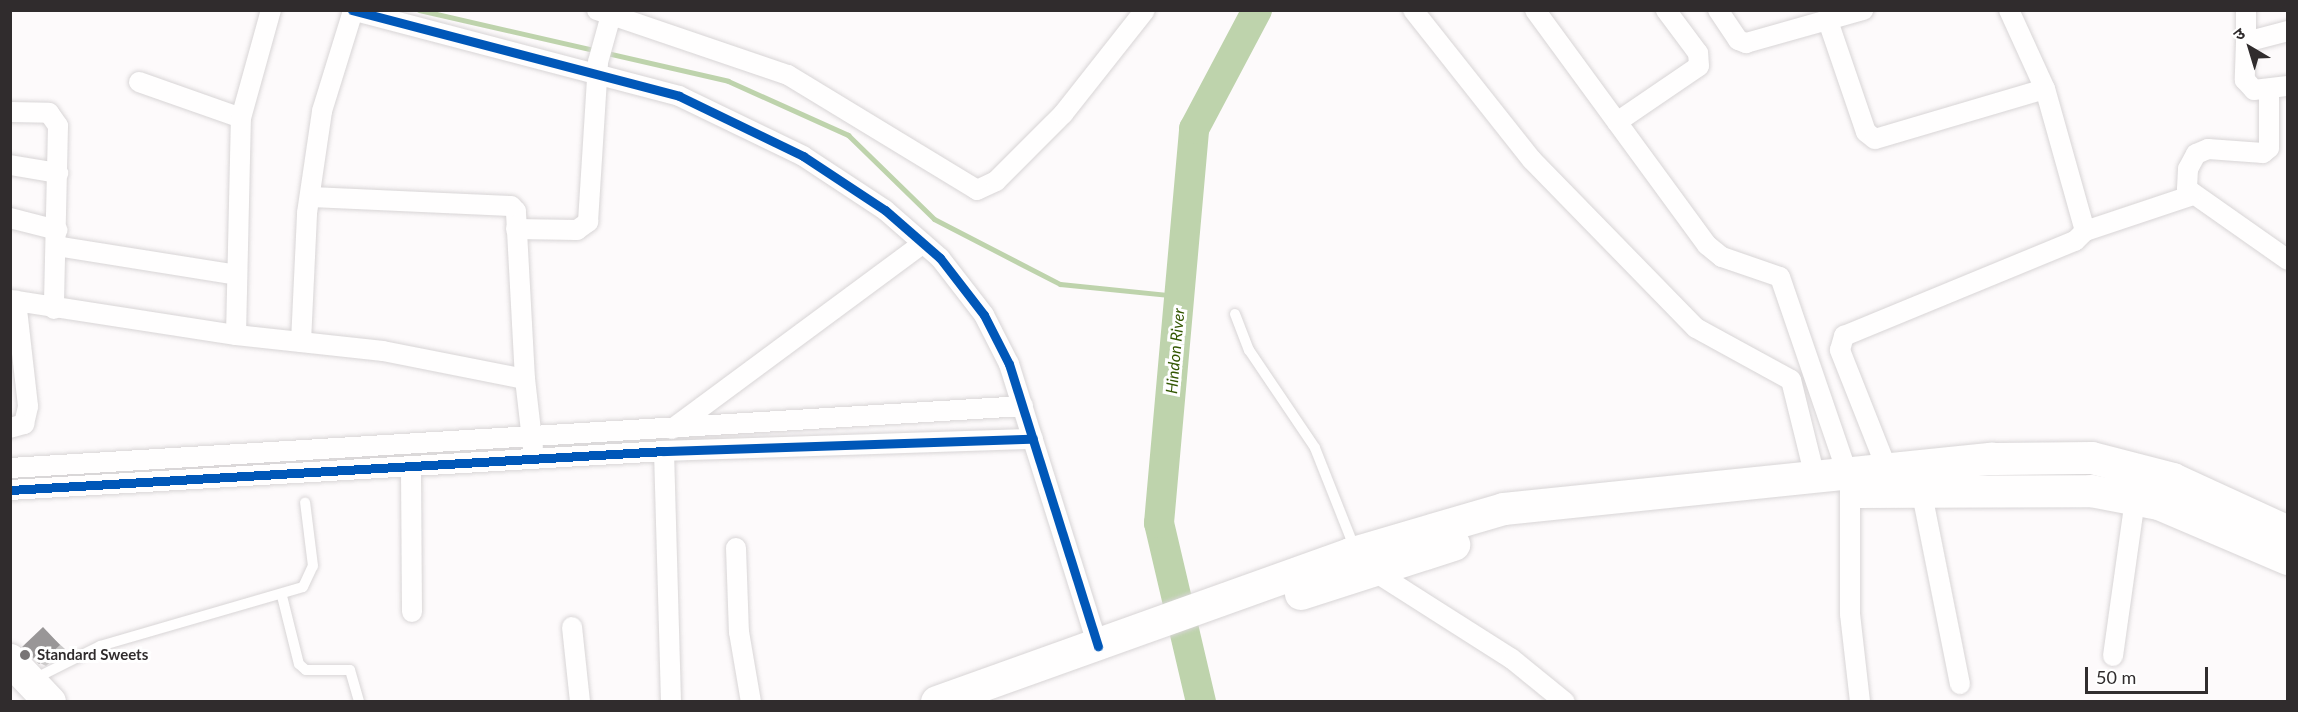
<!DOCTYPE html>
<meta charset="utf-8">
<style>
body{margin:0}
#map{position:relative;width:2298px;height:712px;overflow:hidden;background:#fdfafb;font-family:Lato,"Noto Sans Devanagari",sans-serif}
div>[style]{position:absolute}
.shadow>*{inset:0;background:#0003}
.stream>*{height:5px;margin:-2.5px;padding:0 2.5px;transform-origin:2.5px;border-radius:2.5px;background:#bed3ac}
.river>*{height:30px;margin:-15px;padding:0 15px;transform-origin:15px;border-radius:15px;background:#bed3ac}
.building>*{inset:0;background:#999697}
.roads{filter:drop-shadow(0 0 2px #d8d5d6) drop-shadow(0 0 2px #d8d5d6)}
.lane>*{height:10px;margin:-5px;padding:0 5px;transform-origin:5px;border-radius:5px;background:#fffefe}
.street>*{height:20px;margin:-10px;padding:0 10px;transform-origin:10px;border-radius:10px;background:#fffefe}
.primary>*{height:32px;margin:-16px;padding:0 16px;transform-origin:16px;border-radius:16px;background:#fffefe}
.cycleway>*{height:9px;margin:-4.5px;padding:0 4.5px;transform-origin:4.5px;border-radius:4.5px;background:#0057b8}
.dots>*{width:16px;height:16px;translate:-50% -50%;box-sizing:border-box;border:3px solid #fff;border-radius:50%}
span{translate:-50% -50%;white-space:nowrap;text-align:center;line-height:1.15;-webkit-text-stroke:6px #fff;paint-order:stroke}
.poi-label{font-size:15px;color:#302c2d;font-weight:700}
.left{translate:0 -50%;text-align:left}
.water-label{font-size:16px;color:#325600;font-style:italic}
.frame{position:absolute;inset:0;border:12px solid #302c2d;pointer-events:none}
.north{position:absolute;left:2220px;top:18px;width:60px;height:60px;-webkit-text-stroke:4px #fff;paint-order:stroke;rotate:322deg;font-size:16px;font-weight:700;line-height:24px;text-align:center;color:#302c2d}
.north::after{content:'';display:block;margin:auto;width:21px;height:27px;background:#302c2d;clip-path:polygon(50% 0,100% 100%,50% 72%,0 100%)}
.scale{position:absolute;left:2085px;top:667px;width:123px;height:27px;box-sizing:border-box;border:3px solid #302c2d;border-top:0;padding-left:8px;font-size:18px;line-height:21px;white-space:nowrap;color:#302c2d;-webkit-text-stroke:4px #fff;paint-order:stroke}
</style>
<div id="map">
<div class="shadow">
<div style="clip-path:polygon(43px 629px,65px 649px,46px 666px,40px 663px)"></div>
</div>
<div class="stream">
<div style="left:419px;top:10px;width:317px;rotate:12.9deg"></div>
<div style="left:728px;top:81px;width:132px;rotate:24.2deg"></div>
<div style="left:848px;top:135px;width:120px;rotate:44.3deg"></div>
<div style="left:934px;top:219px;width:142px;rotate:27.3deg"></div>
<div style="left:1060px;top:284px;width:120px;rotate:5.8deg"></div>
</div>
<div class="river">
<div style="left:1201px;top:702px;width:184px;rotate:-103.2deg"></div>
<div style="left:1159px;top:523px;width:396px;rotate:-84.9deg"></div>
<div style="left:1194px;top:129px;width:135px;rotate:-62.1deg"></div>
</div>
<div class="building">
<div style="clip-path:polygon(43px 627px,60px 645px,39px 664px,22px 647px)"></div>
</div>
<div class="roads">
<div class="lane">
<div style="left:1235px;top:314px;width:39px;rotate:69deg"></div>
<div style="left:1249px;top:350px;width:118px;rotate:56deg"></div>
<div style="left:1315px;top:448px;width:109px;rotate:68.4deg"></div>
<div style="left:282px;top:596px;width:70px;rotate:76deg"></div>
<div style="left:299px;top:664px;width:9px;rotate:41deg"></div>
<div style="left:306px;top:670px;width:44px"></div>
<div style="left:350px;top:670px;width:33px;rotate:74deg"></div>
<div style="left:34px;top:679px;width:74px;rotate:-26.6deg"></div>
<div style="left:100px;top:646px;width:211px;rotate:-16.2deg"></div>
<div style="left:303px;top:587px;width:23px;rotate:-65deg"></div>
<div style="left:313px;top:566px;width:64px;rotate:-97.1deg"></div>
</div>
<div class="street">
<div style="left:352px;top:10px;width:338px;rotate:14.7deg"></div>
<div style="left:679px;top:96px;width:138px;rotate:25.8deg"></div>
<div style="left:803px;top:156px;width:98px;rotate:33.4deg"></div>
<div style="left:885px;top:210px;width:73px;rotate:41.1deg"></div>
<div style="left:940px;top:258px;width:72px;rotate:52.3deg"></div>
<div style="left:984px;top:315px;width:55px;rotate:63deg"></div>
<div style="left:1009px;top:364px;width:296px;rotate:72.5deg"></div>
<div style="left:597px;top:10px;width:202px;rotate:18.8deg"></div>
<div style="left:788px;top:75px;width:221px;rotate:31.3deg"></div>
<div style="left:977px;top:190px;width:21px;rotate:-25deg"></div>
<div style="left:996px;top:181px;width:95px;rotate:-45deg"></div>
<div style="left:1063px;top:114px;width:132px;rotate:-51.7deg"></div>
<div style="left:1413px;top:10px;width:191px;rotate:51.6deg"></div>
<div style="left:1532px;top:160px;width:235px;rotate:45.7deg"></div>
<div style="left:1696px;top:328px;width:108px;rotate:28.7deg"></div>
<div style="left:1791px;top:380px;width:100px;rotate:76.1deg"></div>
<div style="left:1535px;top:10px;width:291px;rotate:53.8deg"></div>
<div style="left:1707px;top:245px;width:19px;rotate:39deg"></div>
<div style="left:1722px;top:257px;width:61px;rotate:19deg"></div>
<div style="left:1780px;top:277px;width:207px;rotate:71.1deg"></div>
<div style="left:1718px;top:10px;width:36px;rotate:56deg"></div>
<div style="left:1738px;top:40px;width:9px;rotate:21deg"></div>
<div style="left:1746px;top:43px;width:122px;rotate:-15.8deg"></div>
<div style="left:2246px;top:10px;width:32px;rotate:90deg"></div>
<div style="left:1828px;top:21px;width:117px;rotate:71.1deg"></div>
<div style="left:1866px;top:132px;width:11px;rotate:38deg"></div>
<div style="left:1875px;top:139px;width:177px;rotate:-16.4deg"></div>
<div style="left:2288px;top:31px;width:43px;rotate:165.3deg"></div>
<div style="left:2246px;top:42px;width:38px;rotate:92deg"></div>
<div style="left:2245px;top:80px;width:13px;rotate:48deg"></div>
<div style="left:2254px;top:90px;width:34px;rotate:-7deg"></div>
<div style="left:139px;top:82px;width:108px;rotate:19.4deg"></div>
<div style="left:2269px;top:89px;width:59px;rotate:90deg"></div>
<div style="left:2269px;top:148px;width:8px;rotate:140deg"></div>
<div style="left:2263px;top:153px;width:55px;rotate:-175.8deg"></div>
<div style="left:2208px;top:149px;width:13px;rotate:157deg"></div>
<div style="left:2196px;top:154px;width:17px;rotate:118deg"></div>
<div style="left:2188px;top:169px;width:20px;rotate:93deg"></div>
<div style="left:2187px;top:189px;width:123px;rotate:35.1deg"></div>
<div style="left:10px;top:112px;width:39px;rotate:1deg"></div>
<div style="left:49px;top:113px;width:16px;rotate:55deg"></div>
<div style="left:58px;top:126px;width:183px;rotate:91.3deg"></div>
<div style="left:1617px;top:122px;width:99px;rotate:-34.3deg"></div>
<div style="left:1699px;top:66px;width:13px;rotate:-94deg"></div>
<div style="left:1698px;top:53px;width:54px;rotate:-126.7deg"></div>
<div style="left:10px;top:165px;width:49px;rotate:9.5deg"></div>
<div style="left:10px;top:218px;width:49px;rotate:14.3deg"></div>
<div style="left:516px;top:229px;width:61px;rotate:0.9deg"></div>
<div style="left:577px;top:230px;width:14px;rotate:-36deg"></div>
<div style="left:588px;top:222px;width:160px;rotate:-86.4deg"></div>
<div style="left:598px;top:62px;width:49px;rotate:-74.5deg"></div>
<div style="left:2085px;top:231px;width:111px;rotate:-18.4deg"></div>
<div style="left:56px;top:246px;width:183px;rotate:9.1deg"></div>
<div style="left:10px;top:300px;width:229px;rotate:8.8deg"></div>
<div style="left:236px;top:335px;width:148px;rotate:6.2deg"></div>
<div style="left:383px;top:351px;width:145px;rotate:11.2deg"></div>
<div style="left:525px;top:379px;width:168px;rotate:-93.1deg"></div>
<div style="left:516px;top:211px;width:7px;rotate:-135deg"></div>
<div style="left:511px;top:206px;width:201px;rotate:-177.4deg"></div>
<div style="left:236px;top:335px;width:217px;rotate:-88.7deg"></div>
<div style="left:241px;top:118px;width:112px;rotate:-74.5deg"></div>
<div style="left:301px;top:342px;width:129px;rotate:-87.3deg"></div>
<div style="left:307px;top:213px;width:103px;rotate:-81.6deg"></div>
<div style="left:322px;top:111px;width:105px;rotate:-72.8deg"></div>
<div style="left:525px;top:379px;width:69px;rotate:83.4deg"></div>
<div style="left:10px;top:428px;width:15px;rotate:-16deg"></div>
<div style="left:24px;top:424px;width:18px;rotate:-77deg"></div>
<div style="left:28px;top:406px;width:106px;rotate:-96.5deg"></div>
<div style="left:672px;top:429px;width:312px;rotate:-36.5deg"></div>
<div style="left:664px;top:451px;width:251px;rotate:88.4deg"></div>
<div style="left:10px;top:468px;width:1015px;rotate:-3.5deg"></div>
<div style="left:1887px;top:469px;width:128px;rotate:-111.6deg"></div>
<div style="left:1840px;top:350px;width:15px;rotate:-74deg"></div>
<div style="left:1844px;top:336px;width:250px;rotate:-22.4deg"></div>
<div style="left:2075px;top:241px;width:14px;rotate:-45deg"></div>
<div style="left:2085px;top:231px;width:148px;rotate:-105.7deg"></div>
<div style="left:2045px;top:89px;width:87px;rotate:-114.5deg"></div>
<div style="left:411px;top:470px;width:142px;rotate:89.6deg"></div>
<div style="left:1921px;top:489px;width:199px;rotate:78.7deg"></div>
<div style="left:10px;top:490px;width:655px;rotate:-3.41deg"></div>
<div style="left:664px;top:451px;width:369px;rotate:-1.9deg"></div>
<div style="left:1850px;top:492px;width:122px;rotate:90deg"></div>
<div style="left:1850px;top:614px;width:89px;rotate:83.5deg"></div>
<div style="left:736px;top:548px;width:84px;rotate:88deg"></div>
<div style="left:739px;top:632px;width:71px;rotate:80.3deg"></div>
<div style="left:1369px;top:568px;width:169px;rotate:32.5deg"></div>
<div style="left:1512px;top:659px;width:68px;rotate:39.1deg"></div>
<div style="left:572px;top:627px;width:75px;rotate:83.9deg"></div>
<div style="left:2113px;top:656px;width:159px;rotate:-82deg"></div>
</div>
<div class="primary">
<div style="left:1856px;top:492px;width:235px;rotate:-0.2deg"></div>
<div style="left:2091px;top:491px;width:69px;rotate:10.8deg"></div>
<div style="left:2159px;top:504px;width:140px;rotate:23.1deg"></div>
<div style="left:1301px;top:594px;width:161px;rotate:-17.8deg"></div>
<div style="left:10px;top:660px;width:58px;rotate:46.4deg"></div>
<div style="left:937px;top:702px;width:439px;rotate:-19.7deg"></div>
<div style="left:1350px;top:554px;width:160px;rotate:-16.3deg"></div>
<div style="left:1504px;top:509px;width:490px;rotate:-5.9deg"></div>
<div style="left:1991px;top:459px;width:101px;rotate:-0.6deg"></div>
<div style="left:2092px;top:458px;width:84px;rotate:14.5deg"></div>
<div style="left:2173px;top:479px;width:127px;rotate:24.7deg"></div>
</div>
</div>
<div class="cycleway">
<div style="left:352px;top:10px;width:338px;rotate:14.7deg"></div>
<div style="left:679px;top:96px;width:138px;rotate:25.8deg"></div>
<div style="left:803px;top:156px;width:98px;rotate:33.4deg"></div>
<div style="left:885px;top:210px;width:73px;rotate:41.1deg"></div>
<div style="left:940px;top:258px;width:72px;rotate:52.3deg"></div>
<div style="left:984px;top:315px;width:55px;rotate:63deg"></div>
<div style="left:1009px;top:364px;width:296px;rotate:72.5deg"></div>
<div style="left:10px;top:490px;width:655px;rotate:-3.41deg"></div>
<div style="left:664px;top:451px;width:369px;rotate:-1.9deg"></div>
</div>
<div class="dots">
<div style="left:25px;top:655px;background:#787475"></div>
</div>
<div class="poi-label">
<span class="left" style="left:37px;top:655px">Standard Sweets</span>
</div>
<div class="water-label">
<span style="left:1175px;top:351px;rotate:-85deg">Hindon River</span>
</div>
<div class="frame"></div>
<div class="north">उ</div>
<div class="scale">50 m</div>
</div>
